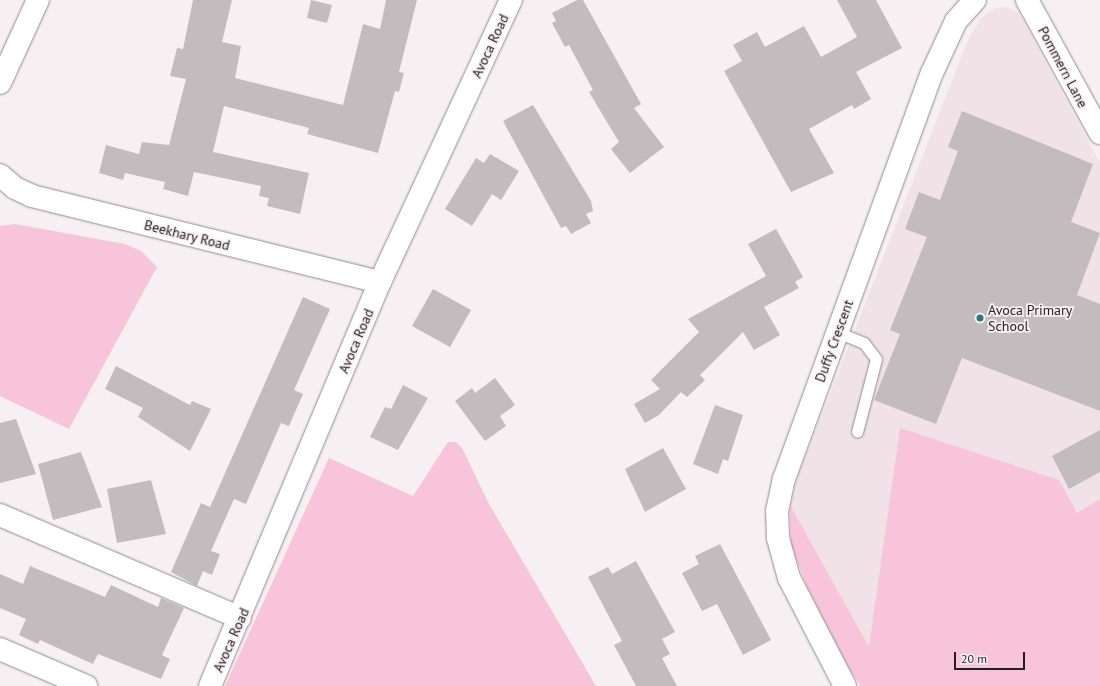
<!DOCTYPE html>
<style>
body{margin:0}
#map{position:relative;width:1100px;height:686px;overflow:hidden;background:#f7f0f3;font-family:"PT Sans",sans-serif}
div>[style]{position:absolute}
.built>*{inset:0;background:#f1e2e8}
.green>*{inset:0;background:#f8c4d9}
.building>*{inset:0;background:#c3bcbf}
.roads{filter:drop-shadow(0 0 1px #918b8d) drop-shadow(0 0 1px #918b8d)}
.lane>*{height:11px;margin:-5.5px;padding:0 5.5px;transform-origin:5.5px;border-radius:5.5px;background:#fff}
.street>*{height:22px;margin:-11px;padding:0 11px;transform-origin:11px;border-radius:11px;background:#fff}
.dots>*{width:11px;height:11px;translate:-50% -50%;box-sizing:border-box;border:2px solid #f7f0f3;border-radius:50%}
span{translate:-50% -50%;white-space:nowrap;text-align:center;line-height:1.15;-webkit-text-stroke:3.5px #f7f0f3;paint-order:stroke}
.street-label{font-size:14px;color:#221f20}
.poi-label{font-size:14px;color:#221f20}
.left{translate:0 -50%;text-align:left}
.scale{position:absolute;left:954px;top:652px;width:71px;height:18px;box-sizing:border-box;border:2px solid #221f20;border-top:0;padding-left:5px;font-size:12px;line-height:14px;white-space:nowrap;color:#221f20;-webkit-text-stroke:3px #f7f0f3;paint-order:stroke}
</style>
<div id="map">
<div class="built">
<div style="clip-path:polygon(1008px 7px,1019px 13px,1100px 163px,1100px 661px,1026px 686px,869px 648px,790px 505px,799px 473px,967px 42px,980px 19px,994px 8px)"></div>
</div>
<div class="green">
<div style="clip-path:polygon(15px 224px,125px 244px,141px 251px,157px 267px,69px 429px,0 396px,0 226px)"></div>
<div style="clip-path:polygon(900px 428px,1059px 480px,1077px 513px,1100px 499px,1100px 686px,861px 686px,848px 667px,807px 587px,791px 545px,790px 505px,869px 647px)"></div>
<div style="clip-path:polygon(448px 442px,456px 442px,462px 448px,489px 504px,596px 686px,225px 686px,329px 458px,413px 496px)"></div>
</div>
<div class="building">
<div style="clip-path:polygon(193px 0,232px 0,222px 42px,241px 46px,235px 78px,343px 105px,363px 24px,380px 29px,386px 0,417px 0,399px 72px,404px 73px,399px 92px,395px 91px,378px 153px,307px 134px,309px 128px,224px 106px,213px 152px,309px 173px,300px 214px,267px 206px,269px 198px,259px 196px,261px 186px,194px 172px,188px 196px,163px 189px,165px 182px,125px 173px,123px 180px,99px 173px,106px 145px,139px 154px,142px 142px,169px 145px,186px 79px,170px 76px,177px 48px,183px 49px)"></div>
<div style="clip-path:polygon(311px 0,332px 5px,327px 23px,307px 18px)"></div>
<div style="clip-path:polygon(577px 0,583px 0,641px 104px,634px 108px,664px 147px,630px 173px,611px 149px,619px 142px,589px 92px,593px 90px,569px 45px,565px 47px,552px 23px,556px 21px,552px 13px)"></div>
<div style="clip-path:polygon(837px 0,876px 0,902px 48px,856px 72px,871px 99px,854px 109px,852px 105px,809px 129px,834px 173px,791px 192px,724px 71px,742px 61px,733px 45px,757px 32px,765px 47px,804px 26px,821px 57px,857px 37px)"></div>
<div style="clip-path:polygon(533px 105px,591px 201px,593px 211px,586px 214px,591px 223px,571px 234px,566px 226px,561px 228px,503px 121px)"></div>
<div style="clip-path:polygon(962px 111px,1093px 164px,1071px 222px,1100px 233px,1077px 295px,1100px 304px,1100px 411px,962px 358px,936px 424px,874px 400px,900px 334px,890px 330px,927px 237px,905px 229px,919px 192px,940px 200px,958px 151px,948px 147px)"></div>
<div style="clip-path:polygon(490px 154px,519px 171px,501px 200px,492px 194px,472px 226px,445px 209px,476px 158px,484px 163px)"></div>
<div style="clip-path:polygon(776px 229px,803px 277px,795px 282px,799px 288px,764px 307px,780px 335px,754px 350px,743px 332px,700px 375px,705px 380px,687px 397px,681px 392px,659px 415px,645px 423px,634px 404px,660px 389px,651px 380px,699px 332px,688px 319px,766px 276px,748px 244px)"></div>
<div style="clip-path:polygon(433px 289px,471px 310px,450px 347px,412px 326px)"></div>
<div style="clip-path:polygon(303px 297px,330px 309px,294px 390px,303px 394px,289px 426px,281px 423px,246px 504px,234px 499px,211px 551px,220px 554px,212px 575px,203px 571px,197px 586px,171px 572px,201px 503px,210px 507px)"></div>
<div style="clip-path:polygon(116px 366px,190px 405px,192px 401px,211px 409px,190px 451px,138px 417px,143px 408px,105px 389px)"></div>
<div style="clip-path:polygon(495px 378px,515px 405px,500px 416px,506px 426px,485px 441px,455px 401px,472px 388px,475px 393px)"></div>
<div style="clip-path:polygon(403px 385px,428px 398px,398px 450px,370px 437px,385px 407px,391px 409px)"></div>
<div style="clip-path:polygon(715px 405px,743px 415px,728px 461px,723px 459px,718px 474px,693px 464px)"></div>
<div style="clip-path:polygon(16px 419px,36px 474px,0 483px,0 423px)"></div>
<div style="clip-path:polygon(1100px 430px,1100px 472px,1069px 489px,1052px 456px)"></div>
<div style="clip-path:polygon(663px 448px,686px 489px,645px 512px,625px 469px)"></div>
<div style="clip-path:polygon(81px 452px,102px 507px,53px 520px,38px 464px)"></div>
<div style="clip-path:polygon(151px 480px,166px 534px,117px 543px,107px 489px)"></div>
<div style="clip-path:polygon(720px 544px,771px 640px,743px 655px,717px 604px,702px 611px,682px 573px,699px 564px,695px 556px)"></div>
<div style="clip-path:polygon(636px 561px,675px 632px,662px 639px,670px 654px,662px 658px,677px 686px,636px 686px,614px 645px,622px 641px,588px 577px,608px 567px,612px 574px)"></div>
<div style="clip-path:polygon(30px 566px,105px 597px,111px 585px,158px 607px,161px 598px,184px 608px,162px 655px,170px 659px,161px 679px,98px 654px,93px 664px,40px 640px,38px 644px,19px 635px,26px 619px,0 608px,0 574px,23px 584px)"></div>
</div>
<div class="roads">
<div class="lane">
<div style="left:837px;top:332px;width:29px;rotate:22deg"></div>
<div style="left:864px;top:343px;width:20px;rotate:53deg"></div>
<div style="left:876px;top:359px;width:75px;rotate:104.6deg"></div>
</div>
<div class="street">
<div style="left:1027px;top:0;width:152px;rotate:61.2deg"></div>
<div style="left:0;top:83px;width:91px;rotate:-65.4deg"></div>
<div style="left:0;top:175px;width:20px;rotate:41deg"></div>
<div style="left:15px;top:188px;width:19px;rotate:25deg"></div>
<div style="left:32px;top:196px;width:358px;rotate:13.9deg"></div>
<div style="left:0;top:515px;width:261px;rotate:23.2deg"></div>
<div style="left:0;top:649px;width:94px;rotate:23.3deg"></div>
<div style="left:210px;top:686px;width:438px;rotate:-67.2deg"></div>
<div style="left:380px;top:282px;width:311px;rotate:-65.1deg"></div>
<div style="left:845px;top:686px;width:122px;rotate:-117.4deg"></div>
<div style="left:789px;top:578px;width:41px;rotate:-105.4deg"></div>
<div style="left:778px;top:538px;width:27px;rotate:-92deg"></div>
<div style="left:777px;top:511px;width:33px;rotate:-78deg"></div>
<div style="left:784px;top:479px;width:432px;rotate:-70deg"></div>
<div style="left:932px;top:73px;width:57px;rotate:-65.2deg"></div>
<div style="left:956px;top:21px;width:28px;rotate:-48deg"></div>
</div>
</div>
<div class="dots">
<div style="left:980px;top:318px;background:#2f787c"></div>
</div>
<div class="street-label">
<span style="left:490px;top:46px;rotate:-65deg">Avoca Road</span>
<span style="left:1063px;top:67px;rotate:62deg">Pommern Lane</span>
<span style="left:187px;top:235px;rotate:14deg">Beekhary Road</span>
<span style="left:356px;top:341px;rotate:-67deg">Avoca Road</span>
<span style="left:834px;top:341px;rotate:-70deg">Duffy Crescent</span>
<span style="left:231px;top:640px;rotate:-66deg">Avoca Road</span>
</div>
<div class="poi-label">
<span class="left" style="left:988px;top:318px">Avoca Primary<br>School</span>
</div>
<div class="scale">20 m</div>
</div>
